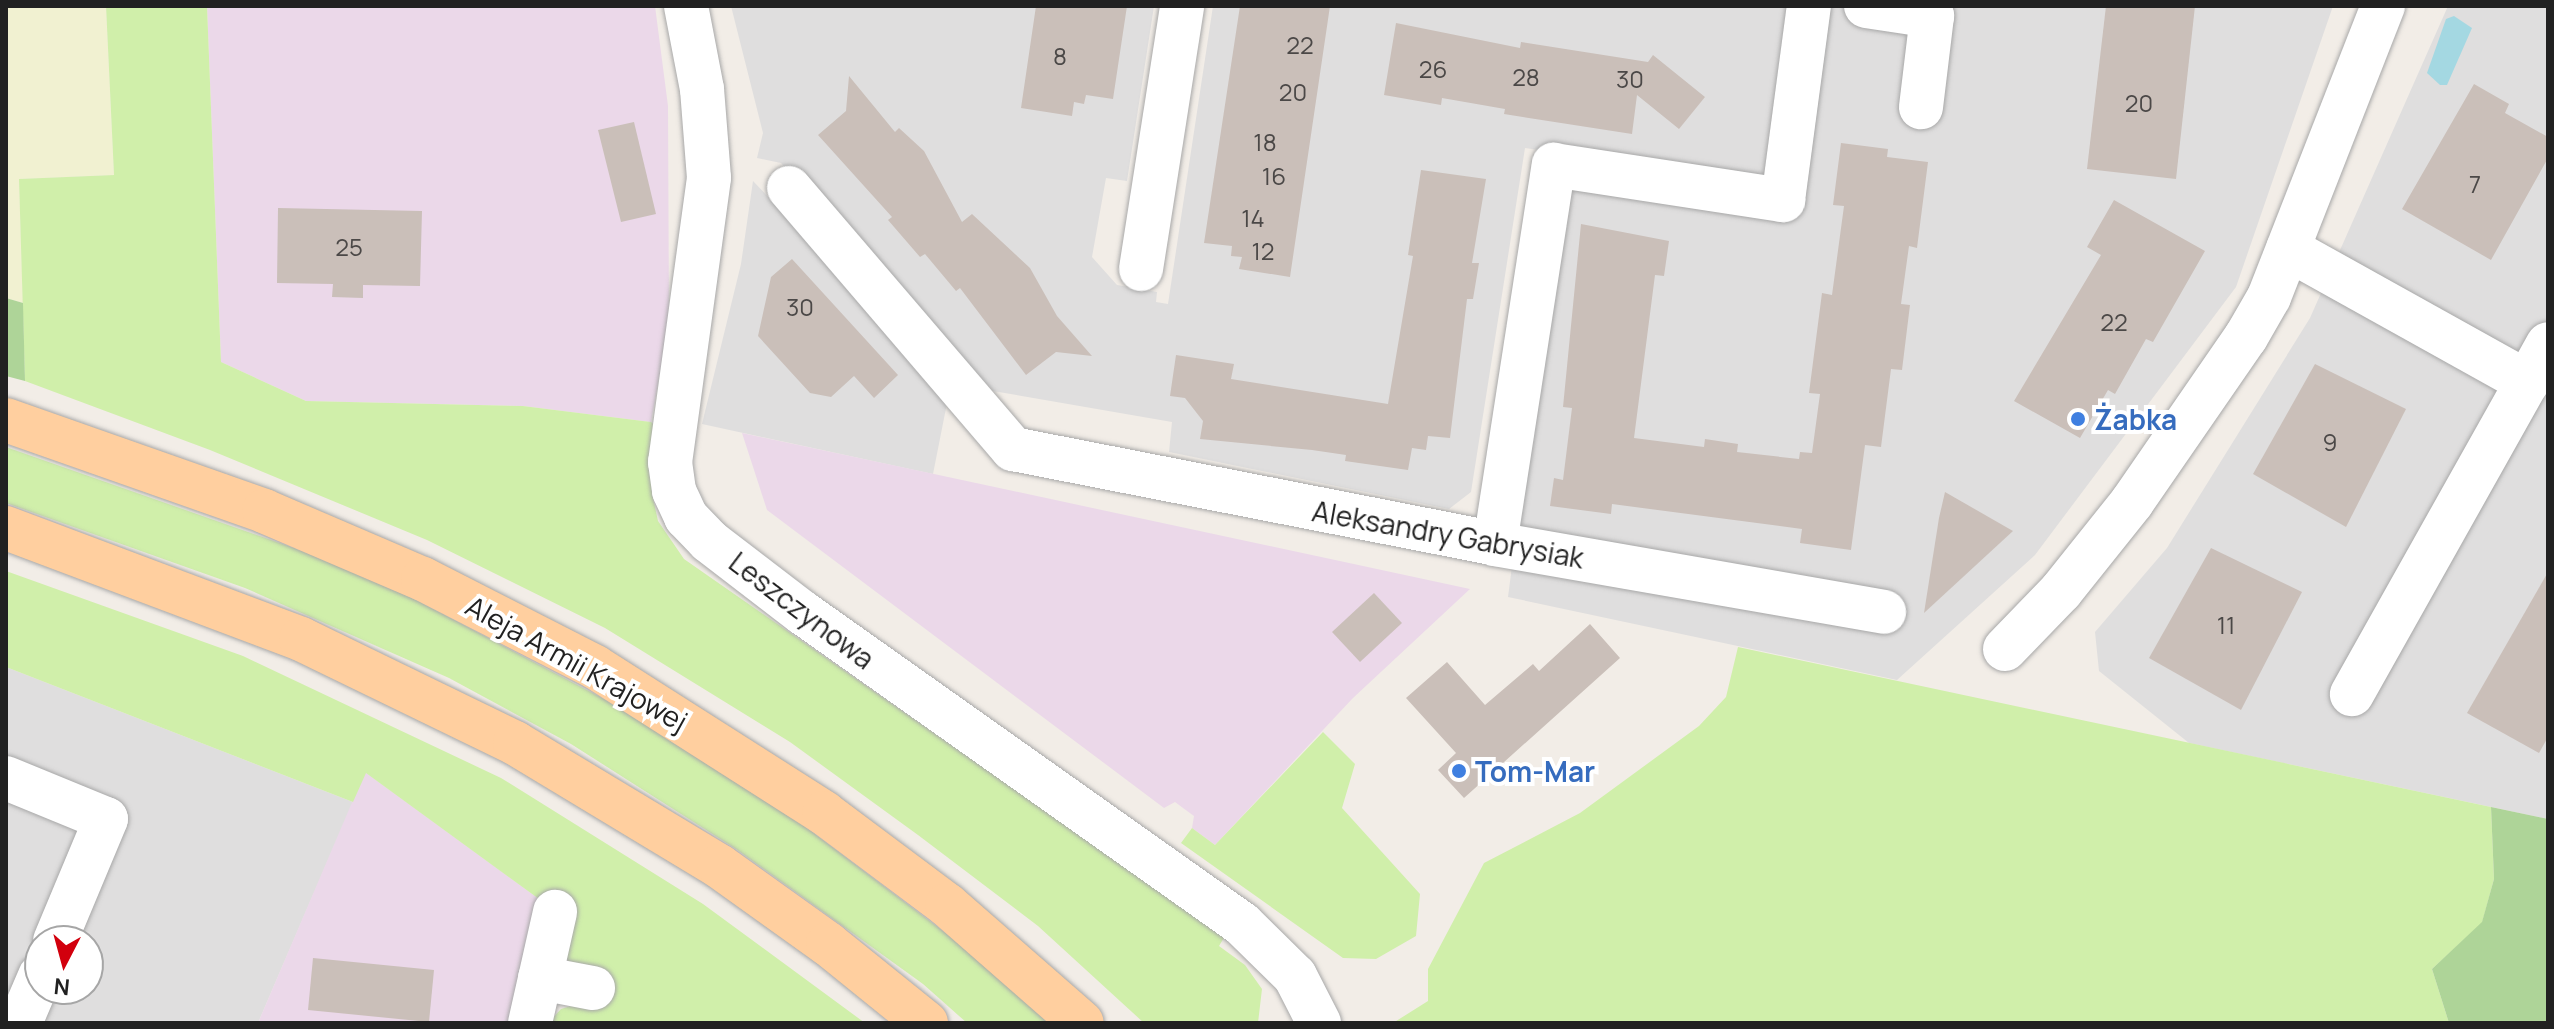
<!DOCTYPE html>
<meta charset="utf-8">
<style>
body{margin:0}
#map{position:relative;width:2554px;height:1029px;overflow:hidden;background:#f2ede7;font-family:Manrope,sans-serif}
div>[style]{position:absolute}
.residential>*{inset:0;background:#dfdede}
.industrial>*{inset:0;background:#ebd8e9}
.farmland>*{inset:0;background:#f1f1d1}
.grass>*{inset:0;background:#d0efaa}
.forest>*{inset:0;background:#aed498}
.water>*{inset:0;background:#a4d8e2}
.building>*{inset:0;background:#cabfb9}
.roads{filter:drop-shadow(0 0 2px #a8a8a8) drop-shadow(0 0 2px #a8a8a8)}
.minor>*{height:44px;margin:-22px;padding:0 22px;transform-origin:22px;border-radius:22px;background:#fff}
.major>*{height:44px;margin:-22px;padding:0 22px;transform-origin:22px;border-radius:22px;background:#ffcf9f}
.dots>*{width:22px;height:22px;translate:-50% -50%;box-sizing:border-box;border:4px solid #fff;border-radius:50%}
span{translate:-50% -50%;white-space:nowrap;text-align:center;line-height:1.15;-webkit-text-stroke:8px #fff;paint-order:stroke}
.number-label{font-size:24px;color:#4b4847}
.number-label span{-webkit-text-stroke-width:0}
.shop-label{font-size:28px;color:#366cbe;font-weight:700}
.left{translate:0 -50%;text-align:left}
.street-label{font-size:28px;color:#212121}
.frame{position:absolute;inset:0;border:8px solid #212121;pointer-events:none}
.north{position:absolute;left:24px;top:925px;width:80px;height:80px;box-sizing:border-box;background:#fff;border:2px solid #a6a6a6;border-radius:50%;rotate:186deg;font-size:22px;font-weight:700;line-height:32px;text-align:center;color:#212121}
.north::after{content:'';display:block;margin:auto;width:28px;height:36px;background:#d2000d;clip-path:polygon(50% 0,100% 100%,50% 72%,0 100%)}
</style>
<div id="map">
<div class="residential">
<div style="clip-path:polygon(731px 6px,1154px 6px,1127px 181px,1106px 178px,1092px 257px,1117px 285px,1157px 292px,1156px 302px,1168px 304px,1213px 6px,2333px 6px,2236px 287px,2035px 555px,1897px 680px,1508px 597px,1528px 442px,1572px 189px,1677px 170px,1525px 148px,1471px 492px,1449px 509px,1169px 452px,1172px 422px,993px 391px,781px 163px,757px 158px,763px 133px)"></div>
<div style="clip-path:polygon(2448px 6px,2548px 6px,2548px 819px,2189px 743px,2099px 671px,2095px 632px,2167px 548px,2310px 318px)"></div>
<div style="clip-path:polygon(753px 181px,950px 388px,933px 474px,702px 424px,741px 264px)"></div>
<div style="clip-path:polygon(evenodd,6px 667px,353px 802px,258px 1023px,6px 1023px,6px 667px,40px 941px,88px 941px,88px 989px,40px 989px,40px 941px)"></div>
</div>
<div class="industrial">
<div style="clip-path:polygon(207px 6px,655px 6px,668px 106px,669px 324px,651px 422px,523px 406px,306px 401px,221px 362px)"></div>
<div style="clip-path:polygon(742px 433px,934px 474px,1470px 589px,1353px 698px,1215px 845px,1192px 828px,1194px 816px,1183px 808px,1175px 802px,1164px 808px,767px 510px)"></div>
<div style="clip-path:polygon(365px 772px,539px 899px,509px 1023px,258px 1023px)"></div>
</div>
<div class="farmland">
<div style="clip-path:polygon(6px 6px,106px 6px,114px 175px,19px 179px,23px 303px,6px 298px)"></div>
</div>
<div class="grass">
<div style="clip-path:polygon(106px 6px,207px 6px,221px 362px,306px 401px,523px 406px,651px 422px,659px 429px,652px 493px,658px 521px,684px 559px,1225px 936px,1219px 946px,1245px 965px,1262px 989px,1258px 1023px,1144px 1023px,1038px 926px,918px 835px,790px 742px,605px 628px,427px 540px,210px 450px,25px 381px,19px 179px,114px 175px)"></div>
<div style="clip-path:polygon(6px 447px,365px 573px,604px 699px,762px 794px,960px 944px,1053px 1023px,967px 1023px,923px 984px,736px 849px,571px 744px,449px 678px,245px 588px,6px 503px)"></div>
<div style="clip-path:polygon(6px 571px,243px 656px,501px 778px,703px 904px,865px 1023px,548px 1023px,561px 1009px,577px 1004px,573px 967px,566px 959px,573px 906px,539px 899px,366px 773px,353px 802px,6px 667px)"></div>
<div style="clip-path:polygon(1738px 647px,2491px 807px,2494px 879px,2482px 923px,2432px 969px,2449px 1023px,1393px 1023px,1428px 1001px,1428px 969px,1484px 863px,1580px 813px,1699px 726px,1726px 697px)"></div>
<div style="clip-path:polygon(1323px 732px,1355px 764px,1342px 808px,1420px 894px,1416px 936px,1376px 959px,1343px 958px,1181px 843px,1192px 828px,1215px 845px)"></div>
</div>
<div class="forest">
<div style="clip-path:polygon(6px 298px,23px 303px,25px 381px,6px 376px)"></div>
<div style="clip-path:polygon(2491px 807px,2548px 819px,2548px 1023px,2449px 1023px,2432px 969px,2482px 922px,2494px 879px)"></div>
</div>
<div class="water">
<div style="clip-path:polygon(2454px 16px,2472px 28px,2447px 85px,2440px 85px,2427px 73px,2446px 19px)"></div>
</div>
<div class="building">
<div style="clip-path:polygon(1036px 6px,1127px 6px,1113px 99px,1086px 95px,1084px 104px,1074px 102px,1072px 116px,1021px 108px)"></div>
<div style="clip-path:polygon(1240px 6px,1330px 6px,1290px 277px,1239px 269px,1242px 257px,1231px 256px,1232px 246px,1204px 243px)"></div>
<div style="clip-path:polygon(2106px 6px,2195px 6px,2176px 179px,2087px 169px)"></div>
<div style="clip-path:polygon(1396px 23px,1520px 48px,1521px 42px,1648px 62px,1653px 55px,1705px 97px,1679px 129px,1637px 95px,1632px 134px,1504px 114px,1505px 109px,1442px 98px,1441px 105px,1384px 95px)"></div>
<div style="clip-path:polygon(849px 76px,895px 132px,899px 128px,924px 151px,962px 222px,972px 214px,1030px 268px,1057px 316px,1092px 356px,1056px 352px,1026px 375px,960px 288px,956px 291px,925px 254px,920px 257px,888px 220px,892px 217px,818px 135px,846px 111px)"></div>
<div style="clip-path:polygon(2474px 84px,2509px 104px,2505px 113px,2548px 137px,2548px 158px,2491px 260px,2402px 209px)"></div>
<div style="clip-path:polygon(634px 122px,656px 214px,621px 222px,598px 130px)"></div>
<div style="clip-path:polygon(1841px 143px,1888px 149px,1887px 157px,1928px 162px,1917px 248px,1909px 246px,1901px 304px,1910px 305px,1902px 370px,1891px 369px,1881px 447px,1865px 445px,1851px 550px,1800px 543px,1802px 529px,1612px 504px,1611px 514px,1550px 506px,1554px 478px,1563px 480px,1572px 408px,1563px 407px,1581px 224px,1669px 241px,1664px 276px,1655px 275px,1634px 438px,1704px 447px,1705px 439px,1738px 444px,1737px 452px,1799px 459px,1800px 452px,1812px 453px,1820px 394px,1809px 393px,1822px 293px,1832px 295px,1844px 206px,1833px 205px)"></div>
<div style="clip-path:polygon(1421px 170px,1486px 179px,1472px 263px,1479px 263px,1473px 299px,1467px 299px,1450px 438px,1428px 436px,1426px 450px,1412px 448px,1408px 470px,1345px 461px,1346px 455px,1312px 450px,1200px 439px,1203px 421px,1185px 398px,1170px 396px,1176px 355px,1234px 364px,1231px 379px,1388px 404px,1413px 256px,1408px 255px)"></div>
<div style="clip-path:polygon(2114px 200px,2205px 251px,2153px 342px,2146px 339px,2115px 394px,2108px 390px,2080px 438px,2014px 401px,2101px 255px,2087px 247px)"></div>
<div style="clip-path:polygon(278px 208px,422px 211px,420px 286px,363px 285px,363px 298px,332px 297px,333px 284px,277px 283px)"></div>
<div style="clip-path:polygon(792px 259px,898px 375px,874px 398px,854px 376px,831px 397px,810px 393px,758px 336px,771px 277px)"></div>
<div style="clip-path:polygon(2315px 364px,2406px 409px,2346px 527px,2253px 474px)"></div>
<div style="clip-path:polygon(1945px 492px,2013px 531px,1924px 613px,1939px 518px)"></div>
<div style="clip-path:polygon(2211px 548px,2302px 592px,2241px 710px,2149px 658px)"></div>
<div style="clip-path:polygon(2548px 572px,2548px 737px,2539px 753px,2467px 713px)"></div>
<div style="clip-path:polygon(1374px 593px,1402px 623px,1360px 662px,1332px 632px)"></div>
<div style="clip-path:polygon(1590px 624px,1620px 658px,1464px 798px,1438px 770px,1456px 753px,1406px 698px,1447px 662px,1485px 705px,1533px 664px,1539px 671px)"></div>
<div style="clip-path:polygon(313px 958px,434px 970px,429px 1022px,308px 1010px)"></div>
</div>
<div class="roads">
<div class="minor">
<div style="left:686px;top:6px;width:85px;rotate:79.1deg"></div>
<div style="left:702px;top:89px;width:89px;rotate:85.5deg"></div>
<div style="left:709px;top:178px;width:287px;rotate:97.8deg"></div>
<div style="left:670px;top:462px;width:29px;rotate:82deg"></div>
<div style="left:674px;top:491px;width:29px;rotate:65deg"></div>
<div style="left:686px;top:517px;width:33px;rotate:46deg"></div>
<div style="left:709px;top:541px;width:118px;rotate:37.5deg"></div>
<div style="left:803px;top:613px;width:538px;rotate:35.31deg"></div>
<div style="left:1242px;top:924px;width:74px;rotate:44.5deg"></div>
<div style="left:1295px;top:976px;width:53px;rotate:62.9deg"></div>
<div style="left:1866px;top:6px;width:67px;rotate:8.6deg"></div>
<div style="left:1932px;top:16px;width:92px;rotate:96.9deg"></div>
<div style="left:789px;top:188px;width:344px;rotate:49.4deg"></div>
<div style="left:1013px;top:449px;width:491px;rotate:11.1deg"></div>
<div style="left:1495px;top:544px;width:395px;rotate:9.9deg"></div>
<div style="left:2288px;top:249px;width:274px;rotate:29.1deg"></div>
<div style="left:2527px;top:382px;width:358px;rotate:119.3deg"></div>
<div style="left:1141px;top:269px;width:266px;rotate:-81.1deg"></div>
<div style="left:2527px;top:382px;width:43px;rotate:-61.1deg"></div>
<div style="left:1495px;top:544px;width:384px;rotate:-81.2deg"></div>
<div style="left:1554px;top:165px;width:232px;rotate:8.7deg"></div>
<div style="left:1783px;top:200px;width:196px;rotate:-82.4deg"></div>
<div style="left:2005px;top:649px;width:81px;rotate:-46deg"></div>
<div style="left:2061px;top:591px;width:114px;rotate:-51.4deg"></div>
<div style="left:2132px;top:502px;width:201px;rotate:-55.4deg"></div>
<div style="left:2246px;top:337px;width:46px;rotate:-60.1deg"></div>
<div style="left:2269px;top:297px;width:313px;rotate:-68.6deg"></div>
<div style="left:6px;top:778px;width:108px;rotate:22.3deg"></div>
<div style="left:106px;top:819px;width:132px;rotate:112.7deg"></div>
<div style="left:540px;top:978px;width:54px;rotate:10.7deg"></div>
<div style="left:20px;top:1023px;width:51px;rotate:-66.9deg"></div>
<div style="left:530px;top:1023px;width:114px;rotate:-77.3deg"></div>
</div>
<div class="major">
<div style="left:6px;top:420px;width:274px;rotate:19.4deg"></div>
<div style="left:264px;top:511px;width:173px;rotate:23.2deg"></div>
<div style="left:423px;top:579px;width:193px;rotate:27.1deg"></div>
<div style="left:595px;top:667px;width:272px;rotate:32.5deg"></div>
<div style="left:824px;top:813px;width:154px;rotate:36.8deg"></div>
<div style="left:947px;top:905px;width:179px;rotate:41.2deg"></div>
<div style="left:6px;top:528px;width:315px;rotate:20.6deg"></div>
<div style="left:301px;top:639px;width:238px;rotate:25.9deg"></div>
<div style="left:515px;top:743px;width:238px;rotate:31.1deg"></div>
<div style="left:719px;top:866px;width:134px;rotate:35.6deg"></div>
<div style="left:828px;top:944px;width:126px;rotate:38.9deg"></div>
</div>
</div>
<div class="dots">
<div style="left:2078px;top:419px;background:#3f7fe0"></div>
<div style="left:1459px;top:771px;background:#3f7fe0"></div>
</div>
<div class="number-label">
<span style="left:1300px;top:45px">22</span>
<span style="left:1060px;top:56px">8</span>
<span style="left:1433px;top:69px">26</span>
<span style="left:1526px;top:77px">28</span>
<span style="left:1630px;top:79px">30</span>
<span style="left:1293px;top:92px">20</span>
<span style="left:2139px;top:103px">20</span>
<span style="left:1265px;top:142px">18</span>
<span style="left:1274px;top:176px">16</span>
<span style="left:2475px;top:184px">7</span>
<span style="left:1253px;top:218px">14</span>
<span style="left:349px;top:247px">25</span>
<span style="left:1263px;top:251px">12</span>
<span style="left:800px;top:307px">30</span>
<span style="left:2114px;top:322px">22</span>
<span style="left:2330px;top:442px">9</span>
<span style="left:2226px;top:625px">11</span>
</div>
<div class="shop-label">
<span class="left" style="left:2094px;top:419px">Żabka</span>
<span class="left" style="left:1475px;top:771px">Tom-Mar</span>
</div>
<div class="street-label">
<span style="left:1448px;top:534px;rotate:10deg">Aleksandry Gabrysiak</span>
<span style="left:802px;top:610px;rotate:37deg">Leszczynowa</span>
<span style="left:577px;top:663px;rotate:29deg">Aleja Armii Krajowej</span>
</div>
<div class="frame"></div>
<div class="north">N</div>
</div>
